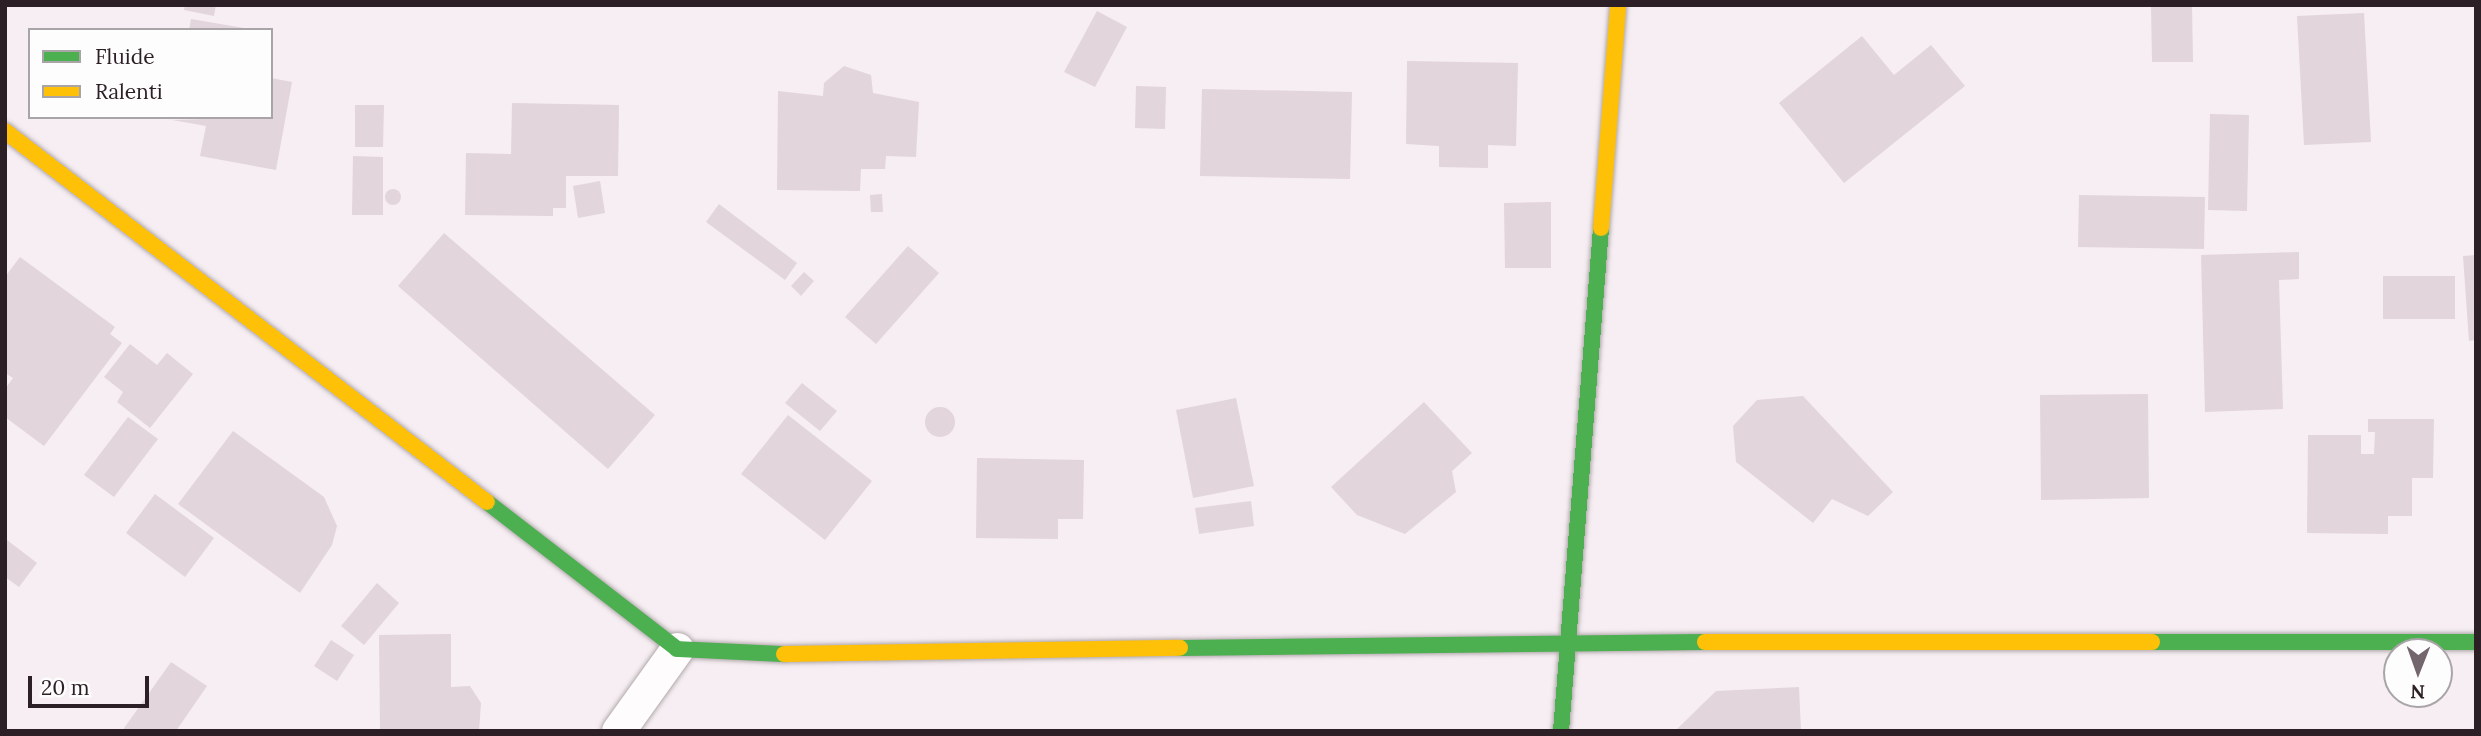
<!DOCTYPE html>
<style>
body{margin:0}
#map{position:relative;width:2481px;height:736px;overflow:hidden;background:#f6eef2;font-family:Lora,serif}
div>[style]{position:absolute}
.building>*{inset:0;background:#e2d5dc}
.round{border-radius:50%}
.roads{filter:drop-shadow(0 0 2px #b2a9ad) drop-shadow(0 0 2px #b2a9ad)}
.street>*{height:33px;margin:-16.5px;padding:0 16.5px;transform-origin:16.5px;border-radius:16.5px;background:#fefcfd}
.fast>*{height:16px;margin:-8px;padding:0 8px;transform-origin:8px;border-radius:8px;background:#4caf50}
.slow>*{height:16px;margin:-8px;padding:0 8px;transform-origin:8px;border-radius:8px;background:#ffc107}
span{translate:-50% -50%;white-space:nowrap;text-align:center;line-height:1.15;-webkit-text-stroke:6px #fdfdfd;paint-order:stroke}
.frame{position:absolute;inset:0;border:7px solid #2c1f25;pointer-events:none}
.legend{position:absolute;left:28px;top:28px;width:245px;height:91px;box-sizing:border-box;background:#fdfdfd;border:2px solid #a9a4a7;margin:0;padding:9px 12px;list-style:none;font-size:21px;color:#2c1f25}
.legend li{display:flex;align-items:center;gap:14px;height:35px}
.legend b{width:35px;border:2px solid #a9a4a7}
.north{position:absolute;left:2383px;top:638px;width:70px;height:70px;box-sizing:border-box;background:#fdfdfd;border:2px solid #a9a4a7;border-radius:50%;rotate:181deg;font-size:19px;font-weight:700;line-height:28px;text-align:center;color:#2c1f25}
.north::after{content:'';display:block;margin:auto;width:24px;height:32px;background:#73676d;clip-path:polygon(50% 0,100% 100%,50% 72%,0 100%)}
.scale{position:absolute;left:28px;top:676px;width:121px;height:32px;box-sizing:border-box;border:4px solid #2c1f25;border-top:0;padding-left:9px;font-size:21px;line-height:24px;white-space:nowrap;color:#2c1f25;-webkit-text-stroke:5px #fdfdfd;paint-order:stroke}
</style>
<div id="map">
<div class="building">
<div style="clip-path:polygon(185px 5px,216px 5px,214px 16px,184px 10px)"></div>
<div style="clip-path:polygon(2151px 5px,2192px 5px,2193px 62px,2152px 62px)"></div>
<div style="clip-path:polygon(1097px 11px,1127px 27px,1095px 87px,1064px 72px)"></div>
<div style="clip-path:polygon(2364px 13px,2371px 142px,2304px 145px,2297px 16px)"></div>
<div style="clip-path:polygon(191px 19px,244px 28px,244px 30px,189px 30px)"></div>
<div style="clip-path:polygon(1862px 36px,1894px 75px,1931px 45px,1965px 86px,1844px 183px,1779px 103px)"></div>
<div style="clip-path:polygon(1407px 61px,1518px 63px,1516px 146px,1488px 145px,1488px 168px,1439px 167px,1439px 146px,1406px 144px)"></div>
<div style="clip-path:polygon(844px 66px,871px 75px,873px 93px,919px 102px,916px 157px,886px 156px,885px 169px,861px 169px,860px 191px,777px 190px,778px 91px,823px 96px,824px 83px)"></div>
<div style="clip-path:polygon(271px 78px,292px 82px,276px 170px,200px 156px,206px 126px,172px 120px,271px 117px)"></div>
<div style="clip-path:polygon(1136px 86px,1166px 87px,1165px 129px,1135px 128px)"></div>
<div style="clip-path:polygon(1202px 89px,1352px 92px,1350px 179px,1200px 176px)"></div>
<div style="clip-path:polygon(512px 103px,619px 105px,618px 176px,566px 176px,566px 208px,553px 208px,553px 216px,465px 215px,466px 153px,511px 154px)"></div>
<div style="clip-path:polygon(355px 105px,384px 105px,383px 147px,355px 147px)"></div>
<div style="clip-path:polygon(2210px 114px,2249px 115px,2247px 211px,2208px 210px)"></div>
<div style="clip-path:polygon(353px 156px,383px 157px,383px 215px,352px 215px)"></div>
<div style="clip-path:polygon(600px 181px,605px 213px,578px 218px,573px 186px)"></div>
<div class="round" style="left:385px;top:189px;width:16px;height:16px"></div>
<div style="clip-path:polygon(882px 194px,883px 212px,871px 212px,870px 195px)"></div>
<div style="clip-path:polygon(2079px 195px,2205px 197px,2204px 249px,2078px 247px)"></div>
<div style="clip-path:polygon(1551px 202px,1551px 268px,1505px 268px,1504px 203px)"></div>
<div style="clip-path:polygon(719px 204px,797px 263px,785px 280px,706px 222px)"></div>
<div style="clip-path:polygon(444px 233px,655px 415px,608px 469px,398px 286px)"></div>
<div style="clip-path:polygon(908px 246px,939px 273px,876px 344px,845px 317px)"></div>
<div style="clip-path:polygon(2299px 252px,2299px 279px,2279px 280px,2283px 409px,2205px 412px,2201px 255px)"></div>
<div style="clip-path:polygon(2476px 255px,2476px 340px,2469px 341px,2463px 256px)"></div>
<div style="clip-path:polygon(20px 257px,115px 327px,110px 334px,122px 343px,44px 446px,5px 417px,5px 389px,13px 378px,5px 373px,5px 277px)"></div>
<div style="clip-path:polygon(804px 272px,814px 281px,801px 296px,791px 286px)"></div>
<div style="clip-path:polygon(2383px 276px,2455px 276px,2455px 319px,2383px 319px)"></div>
<div style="clip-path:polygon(130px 344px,157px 365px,167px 353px,193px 374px,150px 428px,117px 402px,123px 392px,104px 377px)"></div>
<div style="clip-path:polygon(802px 383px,837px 411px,820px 431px,785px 403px)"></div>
<div style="clip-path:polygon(2148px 394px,2149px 498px,2041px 500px,2040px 395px)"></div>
<div style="clip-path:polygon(1803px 396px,1893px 492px,1868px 516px,1832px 499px,1813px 523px,1736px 462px,1733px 426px,1757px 400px)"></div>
<div style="clip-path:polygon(1236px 398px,1254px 486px,1193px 498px,1176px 410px)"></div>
<div style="clip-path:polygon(1424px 402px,1472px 453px,1452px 471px,1456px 492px,1405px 534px,1357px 515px,1331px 487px)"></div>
<div class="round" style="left:925px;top:407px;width:30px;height:30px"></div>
<div style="clip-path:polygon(788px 415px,872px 481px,825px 540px,741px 474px)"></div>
<div style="clip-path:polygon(128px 417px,158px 439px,114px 497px,84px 475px)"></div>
<div style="clip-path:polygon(2368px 419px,2434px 419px,2433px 478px,2412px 478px,2412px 516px,2388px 516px,2388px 534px,2307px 533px,2308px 435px,2361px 435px,2361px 454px,2374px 454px,2375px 432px,2368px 432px)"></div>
<div style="clip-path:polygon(233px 431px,324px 497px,337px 526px,332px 545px,300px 593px,178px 504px)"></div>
<div style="clip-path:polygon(977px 458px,1084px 460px,1083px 519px,1058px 519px,1058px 539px,976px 538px)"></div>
<div style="clip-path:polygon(155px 494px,214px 538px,185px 577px,126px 533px)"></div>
<div style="clip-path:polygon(1251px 501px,1254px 526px,1199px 534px,1195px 508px)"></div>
<div style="clip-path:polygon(7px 540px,37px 563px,19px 587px,5px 577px)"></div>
<div style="clip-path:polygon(377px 583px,399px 603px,364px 645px,341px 626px)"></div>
<div style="clip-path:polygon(451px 634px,451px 687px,470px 686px,481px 703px,479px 731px,380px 731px,379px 635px)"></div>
<div style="clip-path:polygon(331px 640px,354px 655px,337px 681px,314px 666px)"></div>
<div style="clip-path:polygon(171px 662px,207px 686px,176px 731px,122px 731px)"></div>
<div style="clip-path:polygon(1799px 687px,1801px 731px,1675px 731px,1716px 691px)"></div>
</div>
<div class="roads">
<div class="street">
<div style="left:618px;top:731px;width:101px;rotate:-54.3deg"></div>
</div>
<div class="fast">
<div style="left:487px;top:502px;width:240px;rotate:37.7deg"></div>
<div style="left:677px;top:649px;width:107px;rotate:2.7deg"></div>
<div style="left:2152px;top:642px;width:324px"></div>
<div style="left:1180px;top:648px;width:525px;rotate:-0.65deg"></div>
<div style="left:1561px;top:731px;width:505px;rotate:-85.45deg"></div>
</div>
<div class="slow">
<div style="left:5px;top:131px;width:608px;rotate:37.59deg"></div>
<div style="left:1601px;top:228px;width:224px;rotate:-85.6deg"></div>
<div style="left:1705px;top:642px;width:447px"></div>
<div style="left:784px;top:654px;width:396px;rotate:-0.9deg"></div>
</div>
</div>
<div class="frame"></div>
<ul class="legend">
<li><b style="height:9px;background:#4caf50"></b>Fluide</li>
<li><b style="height:9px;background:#ffc107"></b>Ralenti</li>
</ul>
<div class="north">N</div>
<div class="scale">20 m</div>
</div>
